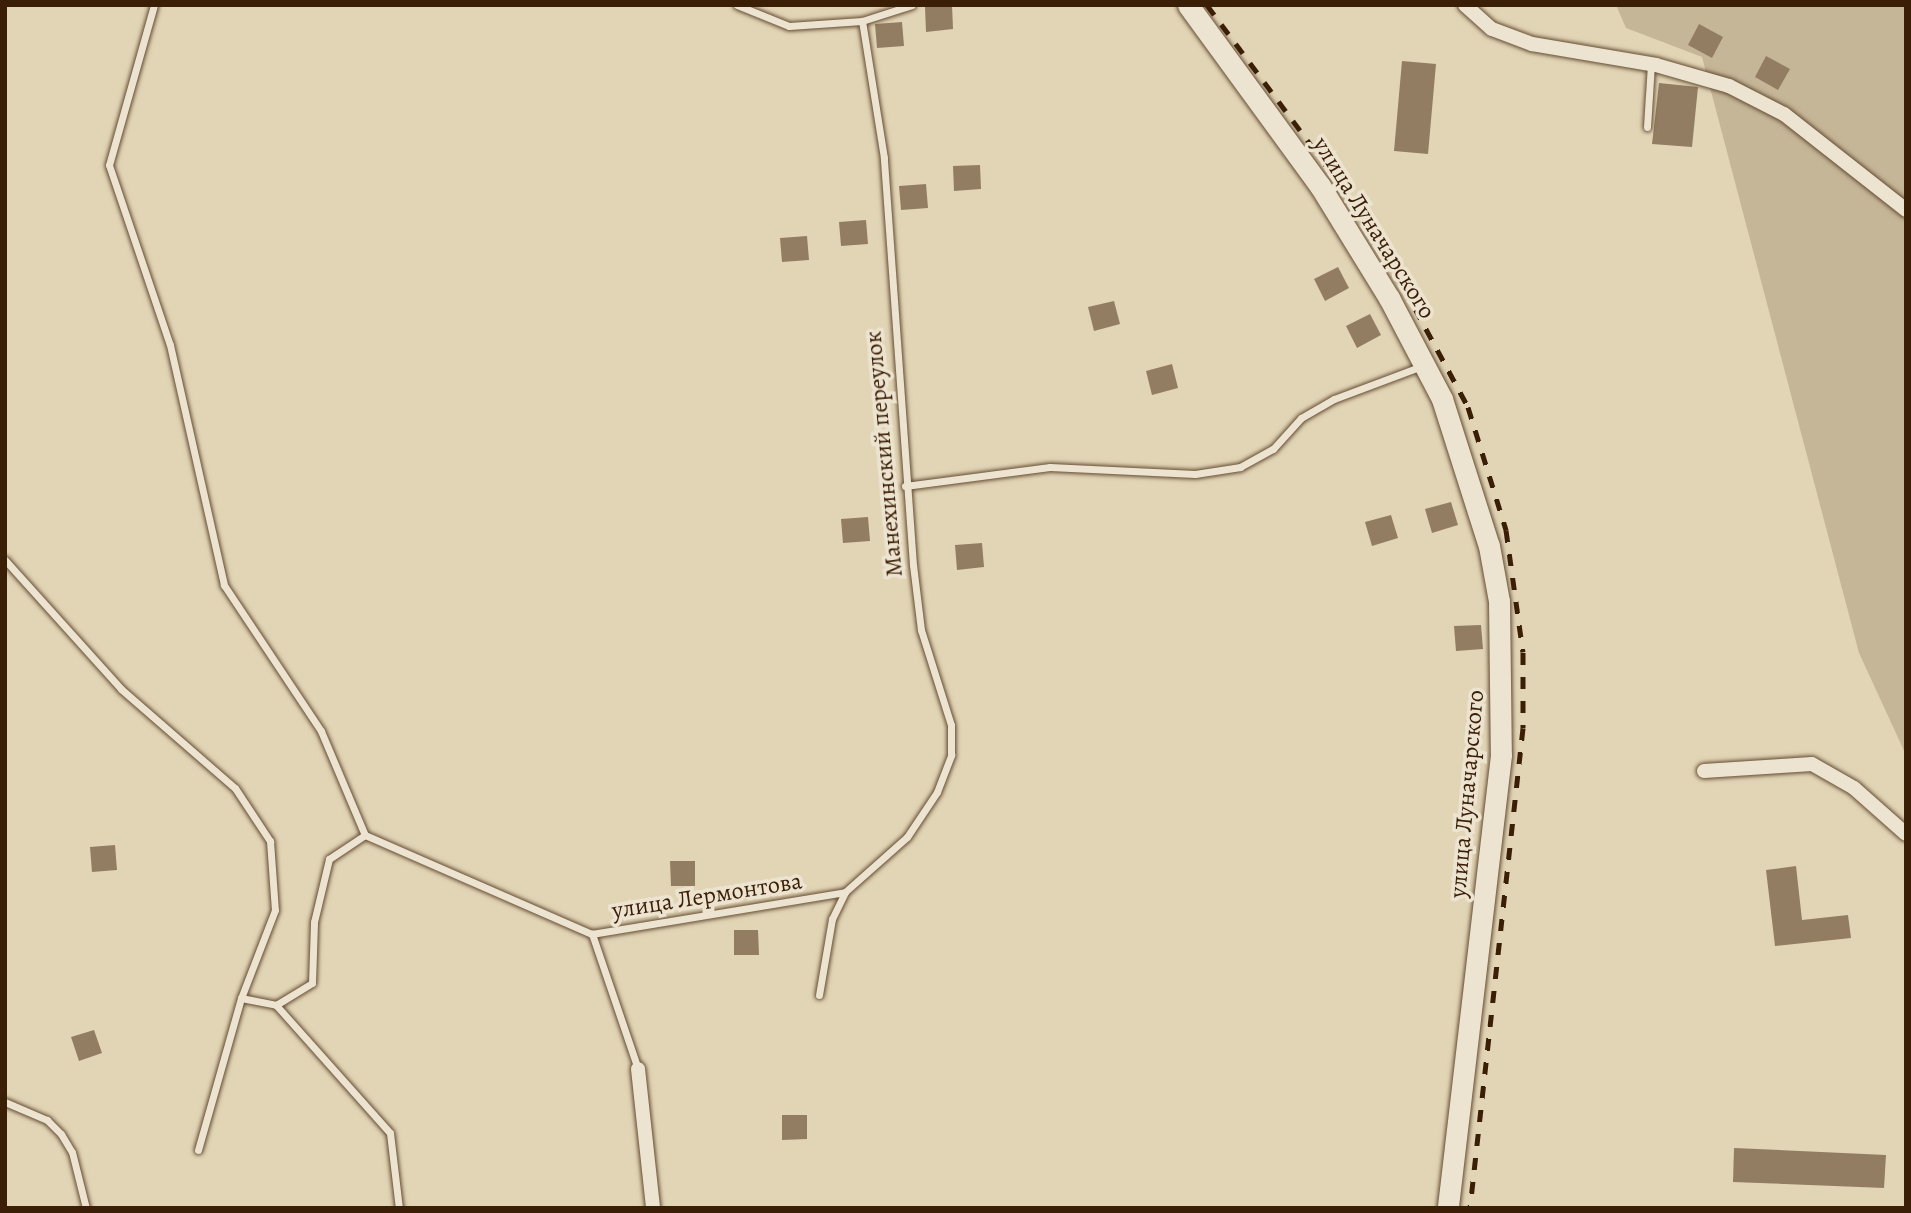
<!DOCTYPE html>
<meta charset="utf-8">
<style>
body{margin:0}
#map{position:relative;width:1911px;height:1213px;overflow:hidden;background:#e2d5b6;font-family:Alegreya,serif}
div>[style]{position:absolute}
.green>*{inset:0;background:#c6b698}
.building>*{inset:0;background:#927d62}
.roads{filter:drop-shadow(0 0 2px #654c32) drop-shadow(0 0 2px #654c32)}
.service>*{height:7px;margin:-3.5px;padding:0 3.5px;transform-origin:3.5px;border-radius:3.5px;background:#ece4d0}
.minor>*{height:14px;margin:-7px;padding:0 7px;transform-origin:7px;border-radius:7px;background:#ece4d0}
.secondary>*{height:21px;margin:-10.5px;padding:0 10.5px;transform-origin:10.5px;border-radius:10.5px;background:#ece4d0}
.rail>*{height:5px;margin-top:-2.5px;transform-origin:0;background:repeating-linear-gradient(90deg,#3b1e06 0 12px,transparent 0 24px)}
span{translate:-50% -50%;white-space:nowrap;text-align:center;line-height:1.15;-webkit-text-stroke:7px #ece4d0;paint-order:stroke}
.street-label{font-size:24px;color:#3b1e06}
.frame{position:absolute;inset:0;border:7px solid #3b1e06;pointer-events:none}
</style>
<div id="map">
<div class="green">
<div style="clip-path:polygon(1616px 5px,1906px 5px,1906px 755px,1859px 653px,1702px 57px,1626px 28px)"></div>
</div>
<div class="building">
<div style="clip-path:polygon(952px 5px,953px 29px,926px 32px,925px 7px)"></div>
<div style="clip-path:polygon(902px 22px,904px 46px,877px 48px,875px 24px)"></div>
<div style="clip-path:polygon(1699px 24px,1723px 37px,1712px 58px,1688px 45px)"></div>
<div style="clip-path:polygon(1766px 56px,1790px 69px,1778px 90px,1755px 77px)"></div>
<div style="clip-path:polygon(1402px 61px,1436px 64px,1428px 154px,1394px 151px)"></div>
<div style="clip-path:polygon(1659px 83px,1698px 87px,1692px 147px,1652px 144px)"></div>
<div style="clip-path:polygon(980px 165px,981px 189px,954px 191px,953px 166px)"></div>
<div style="clip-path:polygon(926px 184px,928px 208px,901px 210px,899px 186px)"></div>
<div style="clip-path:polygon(866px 220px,868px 244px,841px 246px,839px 222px)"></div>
<div style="clip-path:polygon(807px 236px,809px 260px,782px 262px,780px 238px)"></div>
<div style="clip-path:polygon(1338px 267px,1349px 288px,1325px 301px,1314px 279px)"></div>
<div style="clip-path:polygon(1114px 301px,1120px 324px,1094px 331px,1088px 307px)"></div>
<div style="clip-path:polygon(1370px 314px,1381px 335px,1357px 348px,1346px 326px)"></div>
<div style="clip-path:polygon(1172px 364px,1178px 388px,1152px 395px,1146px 371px)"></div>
<div style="clip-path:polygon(1451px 502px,1458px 525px,1432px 533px,1425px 509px)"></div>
<div style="clip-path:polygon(1391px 515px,1398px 538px,1372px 546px,1365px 522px)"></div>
<div style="clip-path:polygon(868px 517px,870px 541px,843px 543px,841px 519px)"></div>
<div style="clip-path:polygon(982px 543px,984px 567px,957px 570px,955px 545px)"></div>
<div style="clip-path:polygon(1481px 625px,1483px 649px,1456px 651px,1454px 626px)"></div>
<div style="clip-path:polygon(115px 845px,117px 870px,92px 872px,90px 847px)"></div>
<div style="clip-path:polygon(670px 861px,695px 861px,695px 886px,671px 886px)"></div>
<div style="clip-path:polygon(1796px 866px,1802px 920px,1848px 915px,1851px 938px,1775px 946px,1766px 870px)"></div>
<div style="clip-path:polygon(734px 930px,758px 930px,759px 955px,734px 955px)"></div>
<div style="clip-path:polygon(94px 1030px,102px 1053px,79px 1061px,71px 1037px)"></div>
<div style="clip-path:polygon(782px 1115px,807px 1115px,807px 1139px,782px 1140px)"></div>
<div style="clip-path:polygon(1734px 1148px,1886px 1155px,1884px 1188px,1733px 1182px)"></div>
</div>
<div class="roads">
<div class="service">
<div style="left:154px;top:5px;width:166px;rotate:105.7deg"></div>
<div style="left:109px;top:165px;width:190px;rotate:71.3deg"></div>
<div style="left:170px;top:345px;width:246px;rotate:77.3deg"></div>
<div style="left:224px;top:585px;width:175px;rotate:56.4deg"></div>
<div style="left:321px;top:731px;width:113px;rotate:67.1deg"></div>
<div style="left:737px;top:5px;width:56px;rotate:22deg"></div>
<div style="left:789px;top:26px;width:73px;rotate:-3.9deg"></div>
<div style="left:1647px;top:127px;width:63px;rotate:-86.4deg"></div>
<div style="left:905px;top:486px;width:146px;rotate:-7.5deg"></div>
<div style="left:1050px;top:467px;width:145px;rotate:2.8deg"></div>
<div style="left:1195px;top:474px;width:46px;rotate:-8.8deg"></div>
<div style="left:1240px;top:467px;width:38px;rotate:-29deg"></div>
<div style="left:1273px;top:449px;width:42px;rotate:-47.9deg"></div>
<div style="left:1301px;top:418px;width:38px;rotate:-30deg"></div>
<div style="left:1334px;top:399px;width:94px;rotate:-20.6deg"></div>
<div style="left:5px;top:560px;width:173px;rotate:48deg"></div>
<div style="left:121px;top:689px;width:151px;rotate:41deg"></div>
<div style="left:235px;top:788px;width:64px;rotate:56.6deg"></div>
<div style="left:270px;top:841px;width:69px;rotate:85.9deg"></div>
<div style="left:275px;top:910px;width:94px;rotate:111.1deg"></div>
<div style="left:819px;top:995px;width:77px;rotate:-80.3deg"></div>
<div style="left:832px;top:919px;width:30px;rotate:-64deg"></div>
<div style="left:845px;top:892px;width:83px;rotate:-41.6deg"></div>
<div style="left:907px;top:837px;width:54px;rotate:-56.3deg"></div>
<div style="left:937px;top:792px;width:40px;rotate:-69deg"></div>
<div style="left:951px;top:755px;width:30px;rotate:-90deg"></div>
<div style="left:951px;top:725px;width:100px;rotate:-107.5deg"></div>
<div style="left:921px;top:630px;width:65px;rotate:-97deg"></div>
<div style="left:913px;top:565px;width:408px;rotate:-94.1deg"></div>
<div style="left:884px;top:158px;width:139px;rotate:-99.1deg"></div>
<div style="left:862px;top:21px;width:52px;rotate:-17.7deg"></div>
<div style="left:276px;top:1005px;width:171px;rotate:48.3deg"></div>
<div style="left:390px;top:1133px;width:76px;rotate:83.2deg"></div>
<div style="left:638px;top:1069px;width:143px;rotate:-108.8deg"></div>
<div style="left:592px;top:934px;width:256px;rotate:-9.4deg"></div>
<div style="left:5px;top:1102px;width:46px;rotate:23.2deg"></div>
<div style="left:47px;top:1120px;width:20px;rotate:45deg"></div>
<div style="left:61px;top:1134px;width:21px;rotate:59deg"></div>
<div style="left:72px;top:1152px;width:58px;rotate:76deg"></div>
<div style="left:198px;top:1150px;width:158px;rotate:-74.2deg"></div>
<div style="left:241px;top:998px;width:36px;rotate:11deg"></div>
<div style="left:276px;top:1005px;width:42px;rotate:-31.4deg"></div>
<div style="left:312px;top:983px;width:61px;rotate:-88.1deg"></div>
<div style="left:314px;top:922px;width:65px;rotate:-76.6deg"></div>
<div style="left:329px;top:859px;width:43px;rotate:-33.7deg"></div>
<div style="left:365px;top:835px;width:248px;rotate:23.6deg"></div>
</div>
<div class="minor">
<div style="left:1465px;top:5px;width:36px;rotate:42deg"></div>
<div style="left:1492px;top:29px;width:43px;rotate:20.6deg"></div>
<div style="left:1532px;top:44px;width:126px;rotate:9.6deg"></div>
<div style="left:1656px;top:65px;width:76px;rotate:16deg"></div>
<div style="left:1729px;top:86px;width:62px;rotate:27deg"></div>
<div style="left:1784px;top:114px;width:155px;rotate:38.2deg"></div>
<div style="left:1704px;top:771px;width:108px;rotate:-3.7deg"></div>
<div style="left:1812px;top:764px;width:48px;rotate:29.7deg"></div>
<div style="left:1854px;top:788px;width:69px;rotate:41.5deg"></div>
<div style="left:638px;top:1069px;width:140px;rotate:83.8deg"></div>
</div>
<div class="secondary">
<div style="left:1188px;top:5px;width:224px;rotate:53.9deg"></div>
<div style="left:1320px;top:186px;width:132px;rotate:58.4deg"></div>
<div style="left:1389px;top:298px;width:114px;rotate:62.3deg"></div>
<div style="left:1442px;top:399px;width:154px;rotate:72.3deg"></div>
<div style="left:1489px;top:546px;width:56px;rotate:79.7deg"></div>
<div style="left:1499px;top:601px;width:154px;rotate:89.3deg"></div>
<div style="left:1501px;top:755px;width:456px;rotate:96.7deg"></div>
</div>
</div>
<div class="rail">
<div style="left:1207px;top:5px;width:272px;rotate:53.4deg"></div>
<div style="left:1369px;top:223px;width:209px;rotate:61.7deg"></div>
<div style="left:1468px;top:407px;width:129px;rotate:72.8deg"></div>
<div style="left:1506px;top:530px;width:123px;rotate:82.1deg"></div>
<div style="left:1523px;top:652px;width:76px;rotate:90deg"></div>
<div style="left:1523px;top:728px;width:483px;rotate:96.3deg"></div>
</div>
<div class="street-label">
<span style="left:1374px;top:228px;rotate:58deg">улица Луначарского</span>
<span style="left:884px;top:454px;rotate:-95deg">Манехинский переулок</span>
<span style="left:1467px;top:794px;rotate:-85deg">улица Луначарского</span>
<span style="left:707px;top:896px;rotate:-9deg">улица Лермонтова</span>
</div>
<div class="frame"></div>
</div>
